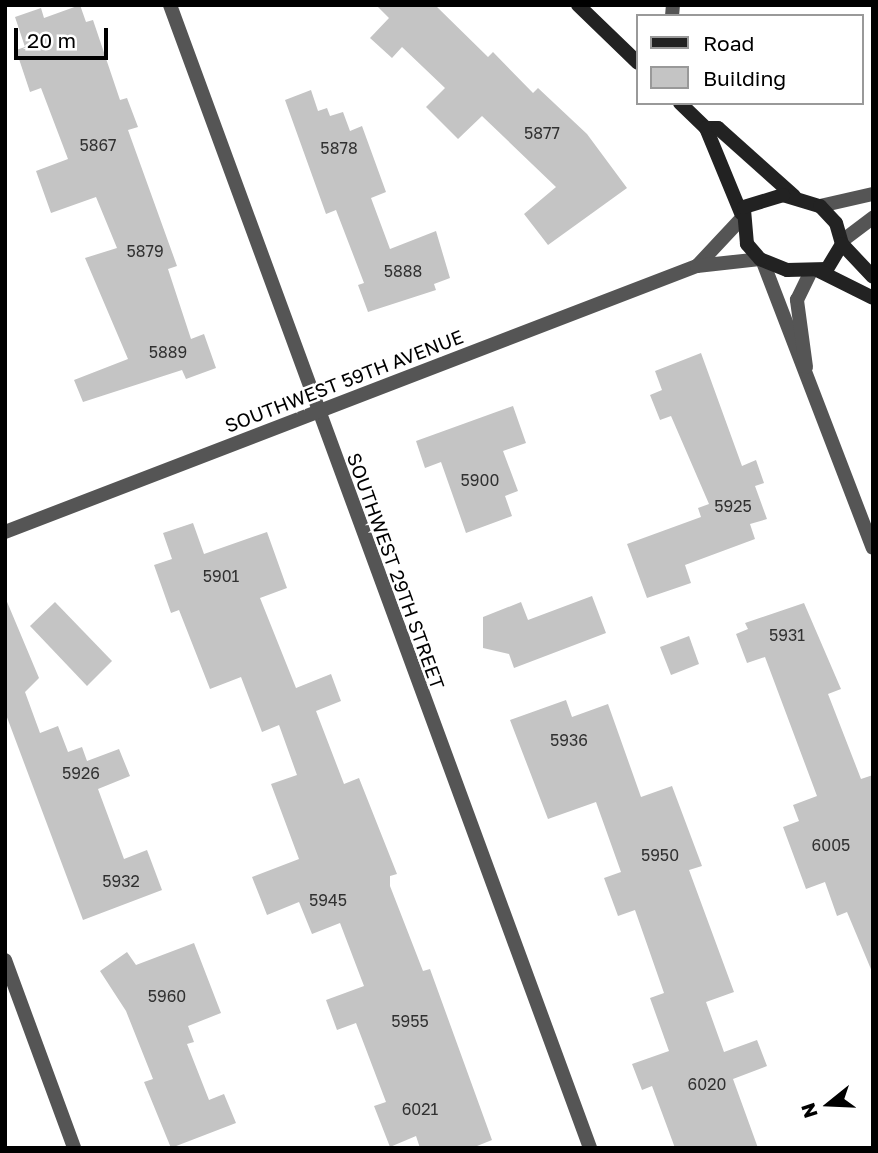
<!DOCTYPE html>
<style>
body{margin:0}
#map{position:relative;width:878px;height:1153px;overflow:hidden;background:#fff;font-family:"Golos Text",sans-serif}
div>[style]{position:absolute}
.building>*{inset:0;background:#c4c4c4}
.street>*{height:14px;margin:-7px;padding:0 7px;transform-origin:7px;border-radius:7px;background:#555}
.secondary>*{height:14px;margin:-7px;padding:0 7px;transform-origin:7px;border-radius:7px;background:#222}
span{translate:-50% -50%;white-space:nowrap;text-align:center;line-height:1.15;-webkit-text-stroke:5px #fff;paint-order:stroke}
.number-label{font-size:16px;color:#313131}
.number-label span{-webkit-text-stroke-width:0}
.street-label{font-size:19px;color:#000}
.frame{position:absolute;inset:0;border:7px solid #000;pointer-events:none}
.legend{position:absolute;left:636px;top:14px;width:228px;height:91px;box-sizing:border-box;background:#fff;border:2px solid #999;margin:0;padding:9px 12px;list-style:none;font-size:21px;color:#000}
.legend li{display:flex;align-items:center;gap:14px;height:35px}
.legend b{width:35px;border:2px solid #999}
.north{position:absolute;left:794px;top:1069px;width:70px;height:70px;-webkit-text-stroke:5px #fff;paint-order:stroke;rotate:252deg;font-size:19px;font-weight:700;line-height:28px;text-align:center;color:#000}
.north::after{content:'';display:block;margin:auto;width:24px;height:32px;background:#000;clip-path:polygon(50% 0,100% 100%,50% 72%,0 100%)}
.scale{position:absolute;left:14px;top:28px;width:94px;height:32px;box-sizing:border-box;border:4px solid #000;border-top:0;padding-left:9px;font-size:21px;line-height:24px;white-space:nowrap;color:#000;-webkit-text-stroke:5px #fff;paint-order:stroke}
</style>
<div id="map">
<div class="building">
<div style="clip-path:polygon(80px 5px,86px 22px,93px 20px,120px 100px,127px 98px,138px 127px,128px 130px,177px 266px,168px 269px,191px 339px,204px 334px,216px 368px,186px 379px,182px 370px,83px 402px,74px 380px,128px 359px,85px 258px,117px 248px,96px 197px,51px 213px,36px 171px,68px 159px,41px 88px,30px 92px,16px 50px,25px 47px,15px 17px,41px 8px,44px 18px)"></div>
<div style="clip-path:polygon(376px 5px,435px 5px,488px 57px,493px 52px,533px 93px,538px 88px,587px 134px,627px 188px,548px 245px,524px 214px,556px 187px,482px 116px,458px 139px,426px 107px,445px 88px,402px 47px,392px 58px,370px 38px,389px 18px)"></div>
<div style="clip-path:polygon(311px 90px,318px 111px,327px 108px,330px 116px,343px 112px,350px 131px,362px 126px,386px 192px,371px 198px,390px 249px,436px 231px,450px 278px,434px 284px,436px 290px,368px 312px,358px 285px,364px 283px,336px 210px,326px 214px,285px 100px)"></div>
<div style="clip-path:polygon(701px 353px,742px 466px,756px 460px,764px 483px,755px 486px,767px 519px,750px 524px,755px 539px,685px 565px,691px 583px,647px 598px,627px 544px,701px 517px,698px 508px,709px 504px,671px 416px,660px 420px,650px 395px,662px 390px,655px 371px)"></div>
<div style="clip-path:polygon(513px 406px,526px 443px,503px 451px,518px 491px,505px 496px,512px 516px,466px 533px,441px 462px,425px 468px,416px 441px)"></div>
<div style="clip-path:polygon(193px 523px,204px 554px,267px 532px,287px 588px,260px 598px,296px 688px,331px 674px,341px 701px,316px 711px,344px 784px,359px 778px,397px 874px,390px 876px,390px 886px,423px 971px,430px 969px,492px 1140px,472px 1148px,420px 1148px,416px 1136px,390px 1147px,374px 1106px,386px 1102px,356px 1023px,337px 1030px,326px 1000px,364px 986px,340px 923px,312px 934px,299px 902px,267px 915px,252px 877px,299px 859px,271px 784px,297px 775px,279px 725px,262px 732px,241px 677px,210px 689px,179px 610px,171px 613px,154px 565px,172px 559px,163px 533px)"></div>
<div style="clip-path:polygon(592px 596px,606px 633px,514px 668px,509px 654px,483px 648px,483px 617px,521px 602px,528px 620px)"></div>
<div style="clip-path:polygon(5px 597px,39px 678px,25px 692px,40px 733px,58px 726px,68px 752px,82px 747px,87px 761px,119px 749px,130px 776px,98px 789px,124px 859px,147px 850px,162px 890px,83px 920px,5px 712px)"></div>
<div style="clip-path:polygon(55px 602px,112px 661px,87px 686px,30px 626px)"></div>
<div style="clip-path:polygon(804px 603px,841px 689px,828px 694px,861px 779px,873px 775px,873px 974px,847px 912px,837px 916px,825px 882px,806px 889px,783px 827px,799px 821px,793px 805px,817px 796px,765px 657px,747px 663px,736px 634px,748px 629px,745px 623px)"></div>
<div style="clip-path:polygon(689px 636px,699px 664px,671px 675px,660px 647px)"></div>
<div style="clip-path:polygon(566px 700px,572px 717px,608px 704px,641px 797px,672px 786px,702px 866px,689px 870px,734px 992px,706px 1002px,724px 1052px,757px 1040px,767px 1066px,733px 1079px,758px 1148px,675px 1148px,652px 1086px,642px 1090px,632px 1064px,669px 1051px,650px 998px,664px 993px,635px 910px,618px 916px,604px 878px,621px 872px,596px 802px,548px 819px,510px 720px)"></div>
<div style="clip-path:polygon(194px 943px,221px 1013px,188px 1026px,194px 1042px,187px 1044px,209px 1100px,224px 1094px,236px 1123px,171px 1148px,144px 1082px,153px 1079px,126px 1011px,100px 971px,127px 952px,136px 965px)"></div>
</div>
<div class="street">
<div style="left:170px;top:5px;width:1218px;rotate:69.82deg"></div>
<div style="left:672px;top:16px;width:11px;rotate:-85deg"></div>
<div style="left:820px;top:206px;width:54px;rotate:-12.8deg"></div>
<div style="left:842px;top:241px;width:39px;rotate:-37deg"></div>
<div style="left:763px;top:262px;width:306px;rotate:69deg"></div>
<div style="left:697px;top:266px;width:63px;rotate:-46.9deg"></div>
<div style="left:806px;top:367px;width:68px;rotate:-97.7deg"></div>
<div style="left:797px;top:300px;width:30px;rotate:-64deg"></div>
<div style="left:5px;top:532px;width:741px;rotate:-21.03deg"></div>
<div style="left:697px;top:266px;width:63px;rotate:-6.3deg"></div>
<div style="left:5px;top:960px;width:200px;rotate:69.8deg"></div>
</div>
<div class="secondary">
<div style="left:578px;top:5px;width:83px;rotate:44deg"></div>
<div style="left:680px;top:103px;width:36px;rotate:44deg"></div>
<div style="left:706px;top:128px;width:92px;rotate:67.6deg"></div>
<div style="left:706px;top:128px;width:12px"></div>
<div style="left:718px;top:128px;width:102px;rotate:41.8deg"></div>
<div style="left:783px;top:195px;width:39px;rotate:17deg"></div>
<div style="left:820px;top:206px;width:23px;rotate:47deg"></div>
<div style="left:836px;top:223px;width:22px;rotate:74deg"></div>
<div style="left:842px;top:244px;width:29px;rotate:121deg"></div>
<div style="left:827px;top:269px;width:40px;rotate:178.6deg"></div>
<div style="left:787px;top:270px;width:29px;rotate:-158deg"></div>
<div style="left:760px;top:259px;width:20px;rotate:-131deg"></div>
<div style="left:747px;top:244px;width:37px;rotate:-95deg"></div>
<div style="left:744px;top:207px;width:41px;rotate:-17.1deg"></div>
<div style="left:842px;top:244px;width:45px;rotate:46.8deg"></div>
<div style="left:819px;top:271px;width:60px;rotate:26.6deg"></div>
</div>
<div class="number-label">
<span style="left:542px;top:133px">5877</span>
<span style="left:98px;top:145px">5867</span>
<span style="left:339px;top:148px">5878</span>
<span style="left:145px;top:251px">5879</span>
<span style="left:403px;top:271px">5888</span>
<span style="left:168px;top:352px">5889</span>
<span style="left:480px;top:480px">5900</span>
<span style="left:733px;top:506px">5925</span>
<span style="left:221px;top:576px">5901</span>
<span style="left:787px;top:635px">5931</span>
<span style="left:569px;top:740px">5936</span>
<span style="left:81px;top:773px">5926</span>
<span style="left:831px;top:845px">6005</span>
<span style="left:660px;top:855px">5950</span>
<span style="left:121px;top:881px">5932</span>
<span style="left:328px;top:900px">5945</span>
<span style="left:167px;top:996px">5960</span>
<span style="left:410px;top:1021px">5955</span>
<span style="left:707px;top:1084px">6020</span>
<span style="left:420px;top:1109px">6021</span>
</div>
<div class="street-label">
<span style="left:344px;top:381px;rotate:-21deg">SOUTHWEST 59TH AVENUE</span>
<span style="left:396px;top:571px;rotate:70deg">SOUTHWEST 29TH STREET</span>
</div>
<div class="frame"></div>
<ul class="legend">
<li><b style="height:9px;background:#222"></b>Road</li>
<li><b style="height:19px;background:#c4c4c4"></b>Building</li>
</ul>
<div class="north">N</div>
<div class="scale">20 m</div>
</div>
